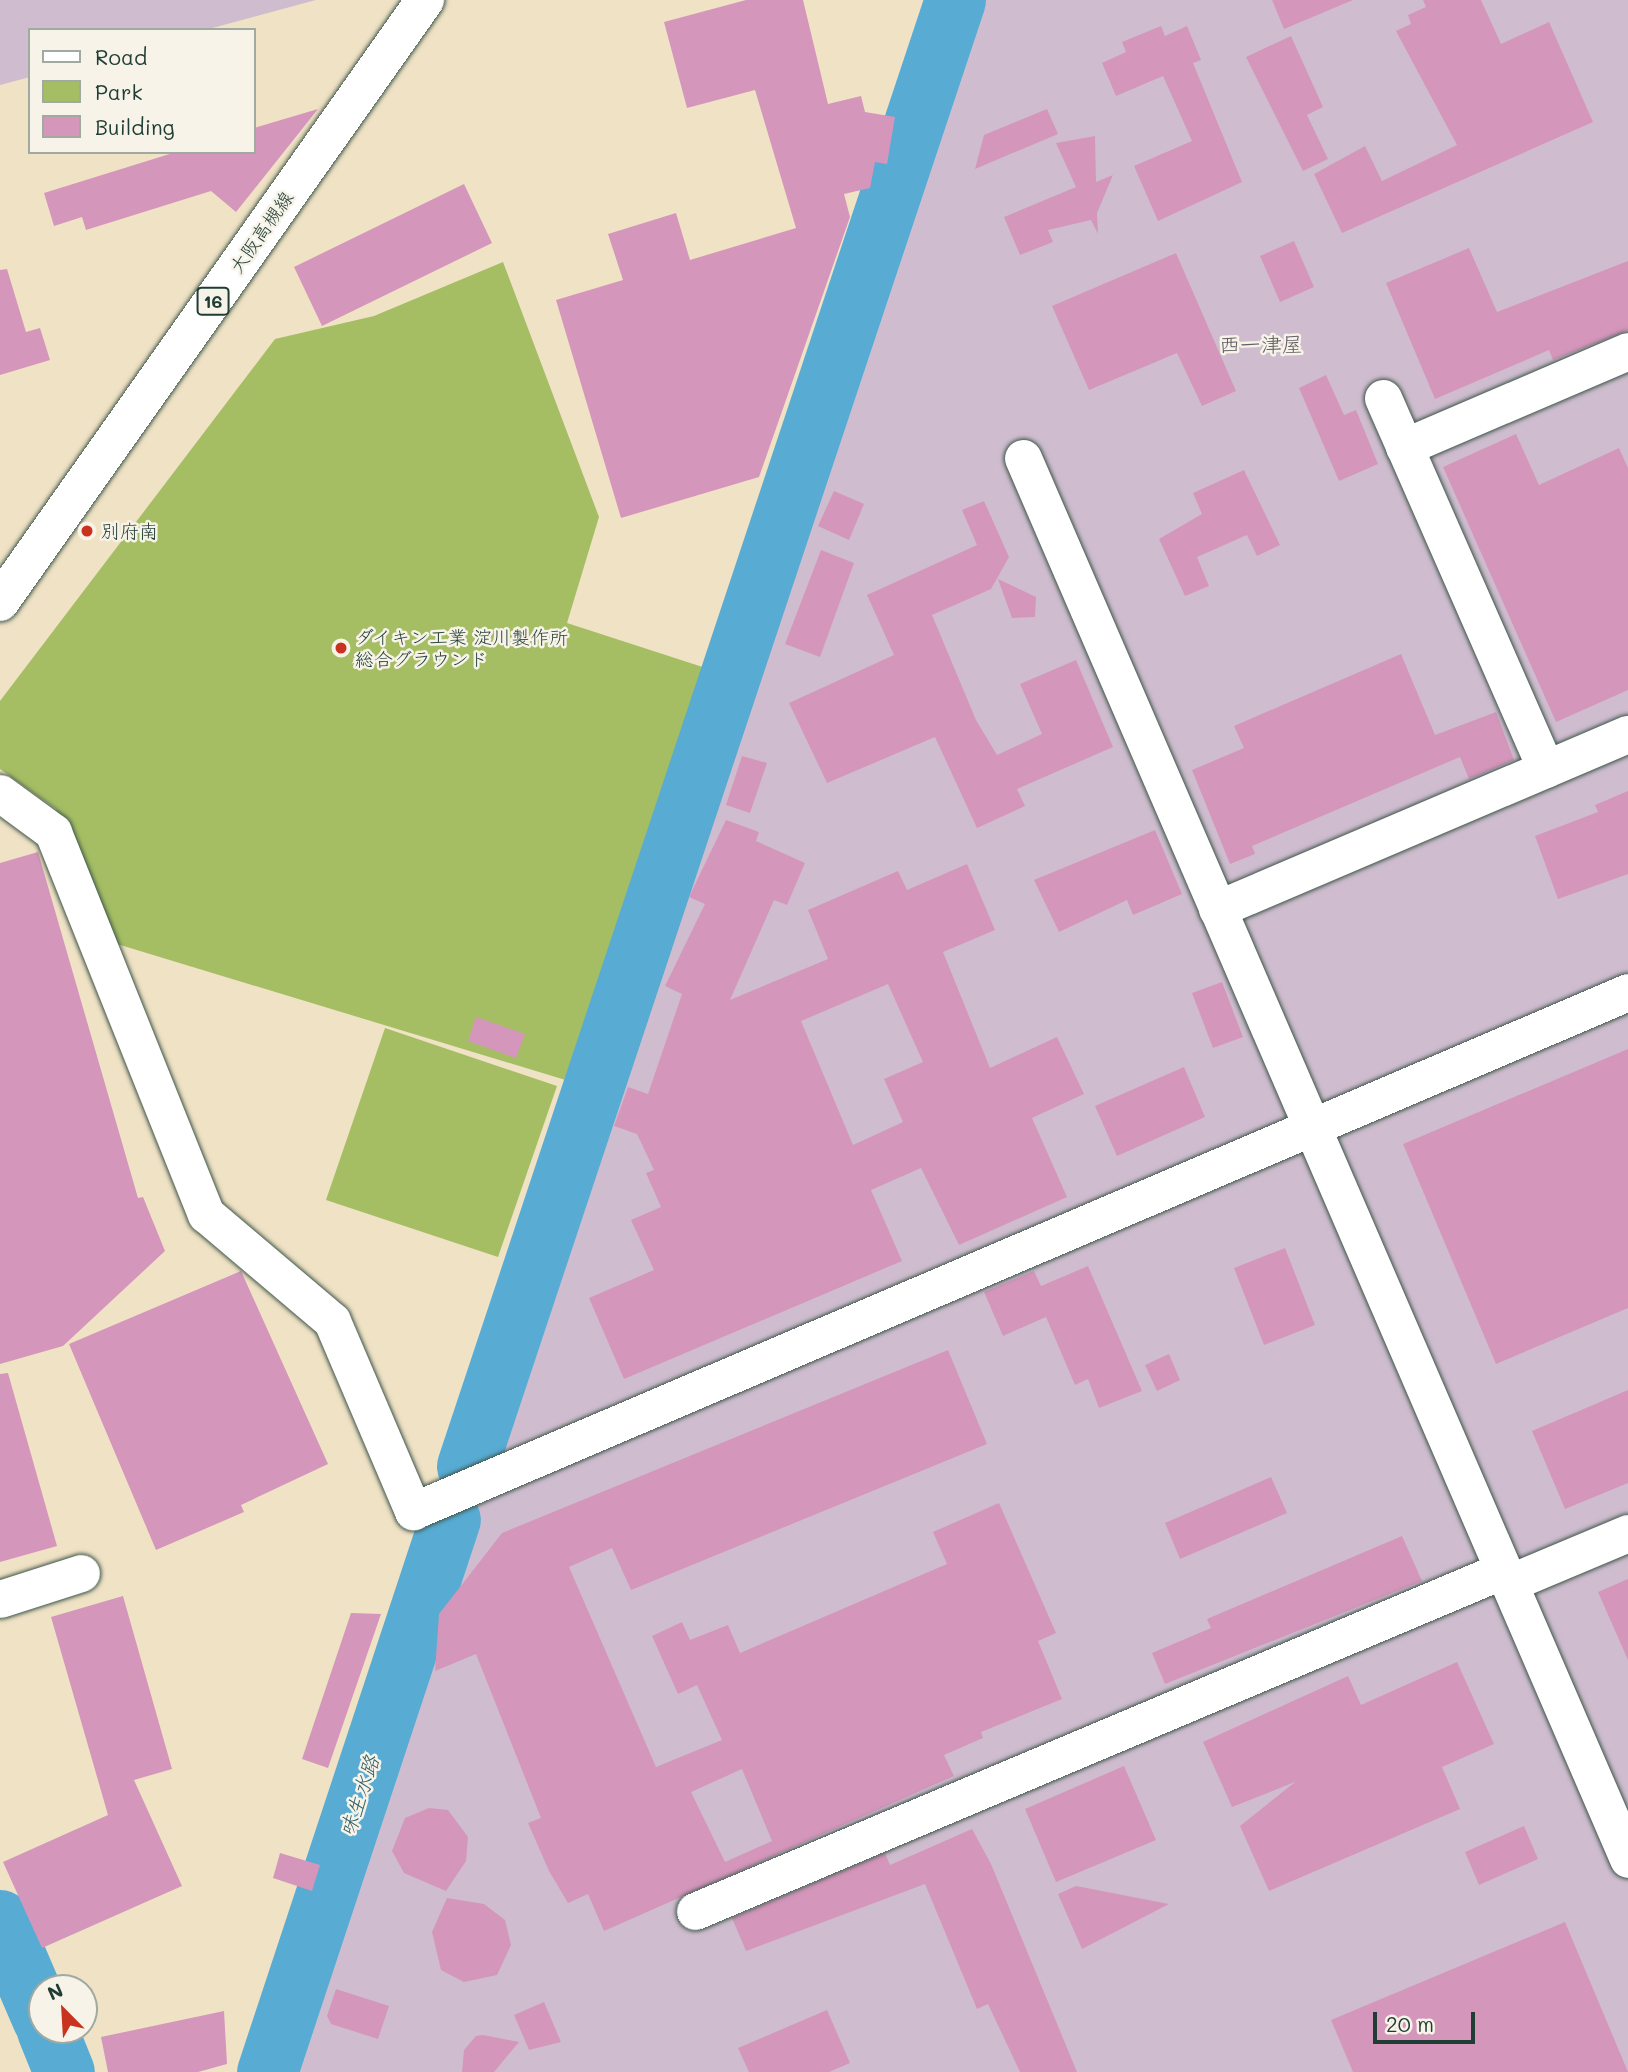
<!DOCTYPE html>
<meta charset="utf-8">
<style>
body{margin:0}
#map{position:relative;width:1628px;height:2072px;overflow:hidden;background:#f0e2c5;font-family:Mali,"Klee One",sans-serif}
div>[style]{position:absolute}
.industrial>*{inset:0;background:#cfbdcf}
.green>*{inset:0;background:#a5be64}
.river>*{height:61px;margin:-30.5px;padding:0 30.5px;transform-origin:30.5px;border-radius:30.5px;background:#58acd4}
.building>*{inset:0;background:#d596bc}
.roads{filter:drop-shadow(0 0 2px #3e564a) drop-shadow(0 0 2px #3e564a)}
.minor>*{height:37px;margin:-18.5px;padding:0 18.5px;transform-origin:18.5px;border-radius:18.5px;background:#fff}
.major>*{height:38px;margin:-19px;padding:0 19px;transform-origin:19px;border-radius:19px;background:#fff}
.dots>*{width:19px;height:19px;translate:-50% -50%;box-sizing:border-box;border:4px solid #f7f3e8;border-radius:50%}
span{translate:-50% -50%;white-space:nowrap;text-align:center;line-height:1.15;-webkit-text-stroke:5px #f7f3e8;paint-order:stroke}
.shield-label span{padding:2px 5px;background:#f7f3e8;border:2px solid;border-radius:5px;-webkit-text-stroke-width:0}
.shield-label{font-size:18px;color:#1f3d34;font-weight:700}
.street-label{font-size:19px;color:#1f3d34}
.poi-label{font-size:19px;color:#1f3d34}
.left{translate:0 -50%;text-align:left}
.neighbourhood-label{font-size:21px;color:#5f5c64}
.water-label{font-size:21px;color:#305e64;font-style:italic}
.legend{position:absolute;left:28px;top:28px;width:228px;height:126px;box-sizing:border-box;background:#f7f3e8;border:2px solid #a1aaa0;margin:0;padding:9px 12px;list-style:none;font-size:21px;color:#1f3d34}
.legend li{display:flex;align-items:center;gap:14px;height:35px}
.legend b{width:35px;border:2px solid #a1aaa0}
.north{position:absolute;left:28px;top:1974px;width:70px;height:70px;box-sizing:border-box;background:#f7f3e8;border:2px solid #a1aaa0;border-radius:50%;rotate:336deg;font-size:19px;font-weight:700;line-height:28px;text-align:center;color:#1f3d34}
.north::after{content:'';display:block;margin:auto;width:24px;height:32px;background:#c8321e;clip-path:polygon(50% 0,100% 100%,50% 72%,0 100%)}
.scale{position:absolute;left:1373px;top:2012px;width:102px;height:32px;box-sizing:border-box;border:4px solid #1f3d34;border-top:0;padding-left:9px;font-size:21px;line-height:24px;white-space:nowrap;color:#1f3d34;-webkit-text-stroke:5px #f7f3e8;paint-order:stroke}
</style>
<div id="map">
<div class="industrial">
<div style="clip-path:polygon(0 0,316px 0,205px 30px,30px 30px,30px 77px,0 85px)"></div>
<div style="clip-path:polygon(982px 0,1628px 0,1628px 2072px,285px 2072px)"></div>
</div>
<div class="green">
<div style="clip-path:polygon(503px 262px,599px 517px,567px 623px,718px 672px,572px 1082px,117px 944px,56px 809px,0 769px,0 701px,275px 339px,374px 316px)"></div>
<div style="clip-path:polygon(385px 1028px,557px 1086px,498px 1257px,326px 1200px)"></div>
</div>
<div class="river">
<div style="left:467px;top:1466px;width:1545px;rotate:-71.59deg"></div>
<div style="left:0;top:1920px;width:107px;rotate:66.8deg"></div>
<div style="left:47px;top:2030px;width:45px;rotate:68deg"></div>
<div style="left:267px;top:2072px;width:582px;rotate:-71.69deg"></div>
</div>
<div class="building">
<div style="clip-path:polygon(746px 0,803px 0,828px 104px,861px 96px,865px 112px,895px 117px,887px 164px,875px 162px,870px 188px,844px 194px,850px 217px,759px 477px,621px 518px,556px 300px,623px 280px,608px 234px,676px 213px,690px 260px,796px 228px,755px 90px,687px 108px,664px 22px)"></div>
<div style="clip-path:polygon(1272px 0,1353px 0,1284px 29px)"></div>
<div style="clip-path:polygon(1423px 0,1481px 0,1501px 44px,1549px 22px,1593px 122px,1342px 233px,1314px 174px,1365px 146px,1382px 181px,1457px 145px,1396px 31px,1411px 24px,1408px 15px,1426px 7px)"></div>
<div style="clip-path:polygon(1161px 26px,1165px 36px,1187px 26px,1201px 60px,1193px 63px,1242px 182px,1158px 221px,1134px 166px,1192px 141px,1163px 76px,1116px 96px,1102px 63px,1126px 52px,1122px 42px)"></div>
<div style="clip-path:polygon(1291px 36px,1323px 107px,1307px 115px,1328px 159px,1303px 171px,1246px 57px)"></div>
<div style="clip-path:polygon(318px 109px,236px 212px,211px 191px,86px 230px,82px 217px,54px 226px,44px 193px,176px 152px,254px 152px,254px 128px)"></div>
<div style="clip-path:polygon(1047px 109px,1058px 134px,975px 169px,984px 135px)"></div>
<div style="clip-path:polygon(1095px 136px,1096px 182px,1113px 175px,1097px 213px,1098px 234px,1091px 220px,1048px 230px,1053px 242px,1020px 255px,1004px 217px,1076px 187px,1056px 143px)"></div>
<div style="clip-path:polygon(464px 184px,492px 243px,322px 326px,294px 267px)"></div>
<div style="clip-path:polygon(1294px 241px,1314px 287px,1280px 302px,1260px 256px)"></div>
<div style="clip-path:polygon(1469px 248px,1497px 312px,1628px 261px,1628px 330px,1553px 360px,1549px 350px,1435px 399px,1386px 283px)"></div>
<div style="clip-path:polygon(1176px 253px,1236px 391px,1202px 406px,1177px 353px,1089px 390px,1052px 306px)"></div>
<div style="clip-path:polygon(7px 269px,26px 332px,40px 328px,50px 360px,0 375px,0 270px)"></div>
<div style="clip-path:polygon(1326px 375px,1344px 415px,1356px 410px,1378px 464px,1339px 481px,1299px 388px)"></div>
<div style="clip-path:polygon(1516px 434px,1539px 485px,1619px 448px,1628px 468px,1628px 690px,1556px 722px,1443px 467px)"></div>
<div style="clip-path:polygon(1244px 470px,1280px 545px,1257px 556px,1247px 535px,1197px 557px,1209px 586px,1185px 596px,1159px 539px,1202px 514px,1193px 493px)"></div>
<div style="clip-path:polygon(834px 491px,864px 504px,849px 540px,818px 526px)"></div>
<div style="clip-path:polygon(984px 501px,1009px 557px,991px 589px,932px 615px,976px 720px,997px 755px,1042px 734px,1020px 684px,1076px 660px,1113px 747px,1017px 789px,1025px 806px,977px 828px,935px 737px,827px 783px,789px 703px,894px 655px,867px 595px,977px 545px,962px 510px)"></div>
<div style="clip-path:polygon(821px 550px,854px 563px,820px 657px,785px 644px)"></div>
<div style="clip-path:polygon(998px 579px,1036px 597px,1035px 617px,1012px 618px)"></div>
<div style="clip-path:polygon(1401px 654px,1435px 735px,1496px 712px,1514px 760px,1469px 779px,1460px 757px,1252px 846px,1255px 854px,1230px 864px,1192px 770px,1244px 748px,1234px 726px)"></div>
<div style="clip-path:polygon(742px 756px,767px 763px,750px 813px,726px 805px)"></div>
<div style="clip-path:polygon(1628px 791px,1628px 874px,1558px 899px,1535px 836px,1598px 812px,1595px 805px)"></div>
<div style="clip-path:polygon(evenodd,726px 820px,759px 832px,756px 841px,805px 863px,787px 905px,774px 900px,730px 1000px,828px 959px,808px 910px,898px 871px,907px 890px,967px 864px,995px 930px,943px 952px,990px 1068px,1057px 1037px,1084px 1094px,1032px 1118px,1067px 1197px,959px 1245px,921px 1168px,871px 1190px,902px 1261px,624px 1379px,589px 1298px,654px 1270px,631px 1220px,661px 1207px,646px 1173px,654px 1170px,637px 1134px,614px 1126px,628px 1087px,648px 1094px,682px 994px,665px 986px,705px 904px,689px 897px,726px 820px,888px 984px,923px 1062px,884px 1079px,903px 1122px,853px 1145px,801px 1021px,888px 984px)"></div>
<div style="clip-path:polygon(1155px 830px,1182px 894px,1133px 915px,1127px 900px,1059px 932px,1034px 880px)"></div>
<div style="clip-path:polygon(38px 852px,138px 1198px,143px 1197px,165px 1251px,63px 1346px,0 1364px,0 863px)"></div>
<div style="clip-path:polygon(1222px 982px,1243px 1037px,1213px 1048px,1192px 993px)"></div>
<div style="clip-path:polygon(476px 1017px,525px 1034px,516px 1058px,468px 1041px)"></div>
<div style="clip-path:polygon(1628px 1049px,1628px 1308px,1496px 1364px,1403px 1144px)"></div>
<div style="clip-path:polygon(1184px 1067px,1205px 1117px,1117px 1156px,1095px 1106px)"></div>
<div style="clip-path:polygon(1285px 1248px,1315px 1325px,1264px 1345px,1234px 1268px)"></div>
<div style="clip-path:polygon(1088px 1266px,1142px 1391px,1099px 1408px,1088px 1379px,1075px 1385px,1046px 1317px,1003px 1336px,984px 1292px,1034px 1271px,1041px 1286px)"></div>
<div style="clip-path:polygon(241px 1271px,328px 1464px,241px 1505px,244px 1512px,156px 1550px,69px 1344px)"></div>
<div style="clip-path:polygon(evenodd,948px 1350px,987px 1444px,631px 1590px,612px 1548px,569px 1567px,656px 1767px,722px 1740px,697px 1685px,678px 1694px,652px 1636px,682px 1622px,690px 1640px,728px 1625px,740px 1653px,947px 1564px,933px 1532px,999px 1503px,1056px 1633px,1038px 1641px,1062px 1699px,981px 1732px,983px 1738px,944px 1755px,954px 1776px,604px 1931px,588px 1894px,568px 1903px,549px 1871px,528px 1823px,541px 1818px,476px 1654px,435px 1671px,439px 1614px,502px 1533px,948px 1350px,742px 1769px,772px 1841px,725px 1862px,691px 1792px,742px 1769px)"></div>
<div style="clip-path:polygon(1169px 1354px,1180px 1380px,1157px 1391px,1145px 1365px)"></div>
<div style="clip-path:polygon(8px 1373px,57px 1546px,0 1562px,0 1374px)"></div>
<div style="clip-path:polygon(1628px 1390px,1628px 1483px,1565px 1509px,1532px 1431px)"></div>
<div style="clip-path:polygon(1271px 1477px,1287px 1513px,1180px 1559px,1165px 1523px)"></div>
<div style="clip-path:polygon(1402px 1536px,1422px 1581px,1165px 1684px,1152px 1653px,1211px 1628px,1207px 1619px)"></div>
<div style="clip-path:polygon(1628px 1579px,1628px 1660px,1598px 1592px)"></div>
<div style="clip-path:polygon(123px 1596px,172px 1769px,134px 1780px,182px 1886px,42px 1948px,3px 1862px,108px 1815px,51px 1617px)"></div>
<div style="clip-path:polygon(351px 1613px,381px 1614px,328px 1768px,302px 1759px)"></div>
<div style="clip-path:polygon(1457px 1662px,1494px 1744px,1442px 1767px,1460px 1809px,1269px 1891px,1240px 1826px,1295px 1782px,1232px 1807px,1203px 1742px,1348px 1676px,1361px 1705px)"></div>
<div style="clip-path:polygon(1124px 1766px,1156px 1840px,1056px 1882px,1025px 1809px)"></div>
<div style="clip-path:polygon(429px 1808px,448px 1810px,468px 1837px,466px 1861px,446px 1891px,404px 1873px,392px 1851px,405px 1818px)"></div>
<div style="clip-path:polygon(1524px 1826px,1538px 1859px,1479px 1885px,1465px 1852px)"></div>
<div style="clip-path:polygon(972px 1829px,991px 1864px,1077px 2072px,1020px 2072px,988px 2004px,977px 2009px,925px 1884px,746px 1951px,732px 1918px,885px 1853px,890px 1865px)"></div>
<div style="clip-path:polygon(280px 1853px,320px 1865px,312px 1891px,273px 1878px)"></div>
<div style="clip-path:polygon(1076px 1886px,1169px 1904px,1082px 1949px,1058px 1894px)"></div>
<div style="clip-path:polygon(447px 1898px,484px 1904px,505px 1920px,511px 1945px,497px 1975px,464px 1982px,441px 1970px,432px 1932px)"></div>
<div style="clip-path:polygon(1565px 1922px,1628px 2072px,1353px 2072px,1331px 2020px)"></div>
<div style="clip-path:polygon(336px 1989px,389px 2006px,378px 2039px,331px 2024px,327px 2016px)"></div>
<div style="clip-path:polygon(544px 2002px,561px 2042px,529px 2050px,514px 2015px)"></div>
<div style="clip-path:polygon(827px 2010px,850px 2063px,829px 2072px,749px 2072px,738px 2048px)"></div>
<div style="clip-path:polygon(224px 2011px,227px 2064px,198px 2072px,108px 2072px,101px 2037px)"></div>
<div style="clip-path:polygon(476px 2036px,483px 2035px,519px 2042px,494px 2072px,462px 2072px,464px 2050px)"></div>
</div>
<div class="roads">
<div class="minor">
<div style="left:1383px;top:398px;width:405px;rotate:66.3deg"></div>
<div style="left:1404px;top:447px;width:244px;rotate:-23.2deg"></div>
<div style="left:1023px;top:458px;width:1526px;rotate:66.64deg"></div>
<div style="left:0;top:793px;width:66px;rotate:36.3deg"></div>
<div style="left:53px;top:832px;width:412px;rotate:68.2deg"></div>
<div style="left:206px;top:1214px;width:165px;rotate:40.3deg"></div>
<div style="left:332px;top:1321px;width:207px;rotate:66.9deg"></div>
<div style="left:413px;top:1511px;width:1321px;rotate:-23.13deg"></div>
<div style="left:1217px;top:909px;width:447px;rotate:-23.1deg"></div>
<div style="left:1509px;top:1583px;width:129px;rotate:-22.8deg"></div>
<div style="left:0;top:1599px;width:85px;rotate:-17.8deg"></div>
<div style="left:695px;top:1911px;width:877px;rotate:-22.88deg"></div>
</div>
<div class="major">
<div style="left:0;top:602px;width:737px;rotate:-54.78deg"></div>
</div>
</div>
<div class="dots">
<div style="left:87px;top:531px;background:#c8321e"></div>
<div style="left:341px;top:648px;background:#c8321e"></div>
</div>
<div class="shield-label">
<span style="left:213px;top:301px">16</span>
</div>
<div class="street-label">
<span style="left:261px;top:232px;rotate:-55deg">大阪高槻線</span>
</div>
<div class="poi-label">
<span class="left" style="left:101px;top:531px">別府南</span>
<span class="left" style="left:355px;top:648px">ダイキン工業 淀川製作所<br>総合グラウンド</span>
</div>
<div class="neighbourhood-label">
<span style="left:1261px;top:344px">西一津屋</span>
</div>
<div class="water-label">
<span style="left:359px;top:1796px;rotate:-72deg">味生水路</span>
</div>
<ul class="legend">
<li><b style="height:9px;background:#fff"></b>Road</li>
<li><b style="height:19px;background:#a5be64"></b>Park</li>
<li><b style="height:19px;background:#d596bc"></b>Building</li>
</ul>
<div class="north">N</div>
<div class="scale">20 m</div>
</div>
